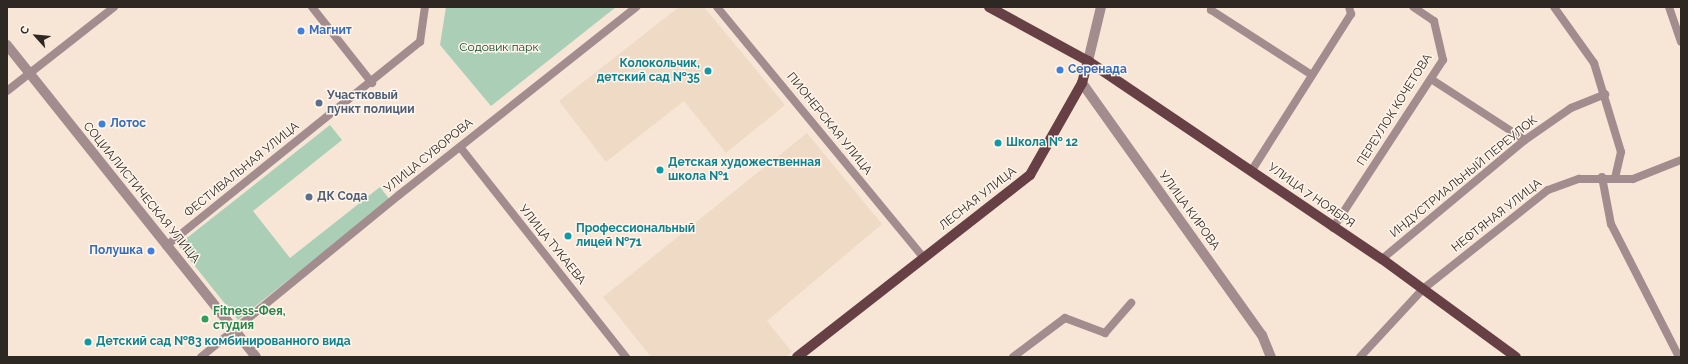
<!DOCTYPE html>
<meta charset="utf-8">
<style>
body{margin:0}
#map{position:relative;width:1688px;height:364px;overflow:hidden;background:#f7e6d6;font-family:Raleway,sans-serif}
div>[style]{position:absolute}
.built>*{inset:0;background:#efdac5}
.green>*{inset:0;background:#abceb6}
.minor>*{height:8px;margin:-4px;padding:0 4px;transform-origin:4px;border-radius:4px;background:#a38c8d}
.tertiary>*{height:10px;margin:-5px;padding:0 5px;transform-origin:5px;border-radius:5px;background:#a38c8d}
.primary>*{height:10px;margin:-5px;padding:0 5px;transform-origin:5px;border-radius:5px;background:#664044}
.dots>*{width:11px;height:11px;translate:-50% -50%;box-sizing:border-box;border:2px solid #fff5eb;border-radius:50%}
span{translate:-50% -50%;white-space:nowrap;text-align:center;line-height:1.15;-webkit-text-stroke:3px #fff5eb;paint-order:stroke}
.shop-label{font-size:12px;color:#366cbe;font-weight:700}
.left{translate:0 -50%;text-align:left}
.right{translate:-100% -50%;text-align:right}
.park-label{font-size:12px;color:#14472b}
.culture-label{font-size:12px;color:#0d838f;font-weight:700}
.service-label{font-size:12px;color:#4e5e75;font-weight:700}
.street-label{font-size:12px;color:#2e2822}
.leisure-label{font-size:12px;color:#27864d;font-weight:700}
.frame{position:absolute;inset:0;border:8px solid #2e2822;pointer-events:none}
.north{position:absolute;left:16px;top:16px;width:40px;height:40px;-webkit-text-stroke:3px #fff5eb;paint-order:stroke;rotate:297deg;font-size:11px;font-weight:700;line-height:16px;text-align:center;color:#2e2822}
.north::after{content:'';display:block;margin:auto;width:14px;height:18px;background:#2e2822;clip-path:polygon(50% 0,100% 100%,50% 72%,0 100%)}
</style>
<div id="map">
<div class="built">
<div style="clip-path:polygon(679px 7px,704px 7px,785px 105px,726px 153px,684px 101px,606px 162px,559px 101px)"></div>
<div style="clip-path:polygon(807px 133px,882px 224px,767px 321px,792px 352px,786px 357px,651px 357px,603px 297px)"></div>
</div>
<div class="green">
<div style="clip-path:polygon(446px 7px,616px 7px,491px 106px,440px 45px)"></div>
<div style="clip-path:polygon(330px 125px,342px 140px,253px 211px,290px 258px,380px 187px,390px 200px,238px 320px,178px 245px)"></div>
</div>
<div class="minor">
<div style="left:312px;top:7px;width:97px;rotate:51.7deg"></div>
<div style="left:717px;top:7px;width:324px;rotate:50.5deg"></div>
<div style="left:1211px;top:7px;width:3px;rotate:90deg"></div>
<div style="left:1211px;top:10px;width:120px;rotate:32.8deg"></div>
<div style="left:1554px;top:7px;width:69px;rotate:54.5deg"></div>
<div style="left:1594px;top:63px;width:93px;rotate:73.1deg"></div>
<div style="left:1621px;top:152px;width:26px;rotate:103deg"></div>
<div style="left:1669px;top:7px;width:37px;rotate:71deg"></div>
<div style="left:1431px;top:79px;width:112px;rotate:33deg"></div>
<div style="left:7px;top:91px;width:136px;rotate:-38.1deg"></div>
<div style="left:460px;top:147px;width:268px;rotate:51.7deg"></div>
<div style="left:1252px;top:170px;width:185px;rotate:-57.6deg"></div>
<div style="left:1351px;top:14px;width:7px;rotate:-106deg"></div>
<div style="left:1602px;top:177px;width:48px;rotate:79.2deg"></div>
<div style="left:1611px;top:224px;width:149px;rotate:62.9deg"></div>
<div style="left:1333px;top:228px;width:201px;rotate:-56.8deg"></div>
<div style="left:1443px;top:60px;width:40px;rotate:-103deg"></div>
<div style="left:1434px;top:21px;width:25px;rotate:-146deg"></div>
<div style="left:166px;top:246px;width:326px;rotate:-38.8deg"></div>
<div style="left:420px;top:42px;width:35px;rotate:-82deg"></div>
<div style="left:1382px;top:259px;width:186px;rotate:-39.8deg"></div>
<div style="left:1525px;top:140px;width:56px;rotate:-34.8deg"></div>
<div style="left:1571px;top:108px;width:37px;rotate:-22deg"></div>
<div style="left:201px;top:357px;width:256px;rotate:-39.3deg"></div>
<div style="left:399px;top:195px;width:303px;rotate:-38.4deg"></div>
<div style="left:1013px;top:357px;width:65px;rotate:-36.9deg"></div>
<div style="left:1065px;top:318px;width:43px;rotate:20.6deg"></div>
<div style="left:1105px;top:333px;width:40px;rotate:-49deg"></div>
<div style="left:1360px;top:357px;width:93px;rotate:-47.2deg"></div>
<div style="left:1423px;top:289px;width:159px;rotate:-38.4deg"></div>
<div style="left:1548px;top:190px;width:33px;rotate:-20deg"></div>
<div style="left:1579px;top:179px;width:54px"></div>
<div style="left:1633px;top:179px;width:52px;rotate:-21.6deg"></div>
</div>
<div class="tertiary">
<div style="left:7px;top:45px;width:399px;rotate:51.4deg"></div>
<div style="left:1088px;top:61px;width:56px;rotate:-76.5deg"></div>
<div style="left:1082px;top:83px;width:310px;rotate:54.5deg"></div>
<div style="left:1262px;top:335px;width:24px;rotate:68deg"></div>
</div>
<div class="primary">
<div style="left:989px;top:7px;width:113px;rotate:28.6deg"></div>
<div style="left:1088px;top:61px;width:354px;rotate:34deg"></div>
<div style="left:1382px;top:259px;width:166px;rotate:36.2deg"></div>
<div style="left:797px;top:357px;width:296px;rotate:-38deg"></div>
<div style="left:1030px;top:175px;width:106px;rotate:-60.5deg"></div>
<div style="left:1082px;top:83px;width:23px;rotate:-75deg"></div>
</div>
<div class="dots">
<div style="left:301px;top:31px;background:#3f7fe0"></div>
<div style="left:1060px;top:70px;background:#3f7fe0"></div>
<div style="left:708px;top:71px;background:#0f9aa8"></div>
<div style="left:319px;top:103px;background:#5c6f8a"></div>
<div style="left:102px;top:124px;background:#3f7fe0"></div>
<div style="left:998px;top:143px;background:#0f9aa8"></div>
<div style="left:660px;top:170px;background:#0f9aa8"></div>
<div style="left:309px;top:197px;background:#5c6f8a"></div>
<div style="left:568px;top:236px;background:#0f9aa8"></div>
<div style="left:151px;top:251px;background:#3f7fe0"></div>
<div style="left:205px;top:319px;background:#2e9e5b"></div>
<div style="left:88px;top:342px;background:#0f9aa8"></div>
</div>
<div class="shop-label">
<span class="left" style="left:309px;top:31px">Магнит</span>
<span class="left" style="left:1068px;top:70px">Серенада</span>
<span class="left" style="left:110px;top:124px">Лотос</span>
<span class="right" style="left:143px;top:251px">Полушка</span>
</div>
<div class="park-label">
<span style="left:499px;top:48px">Содовик парк</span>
</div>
<div class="culture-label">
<span class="right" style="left:700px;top:71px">Колокольчик,<br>детский сад №35</span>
<span class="left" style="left:1006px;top:143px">Школа № 12</span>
<span class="left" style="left:668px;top:170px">Детская художественная<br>школа №1</span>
<span class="left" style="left:576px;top:236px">Профессиональный<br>лицей №71</span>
<span class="left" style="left:96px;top:342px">Детский сад №83 комбинированного вида</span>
</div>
<div class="service-label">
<span class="left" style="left:327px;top:103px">Участковый<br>пункт полиции</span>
<span class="left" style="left:317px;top:197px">ДК Сода</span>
</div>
<div class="street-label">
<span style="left:1395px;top:110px;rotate:-58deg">ПЕРЕУЛОК КОЧЕТОВА</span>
<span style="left:829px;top:124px;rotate:51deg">ПИОНЕРСКАЯ УЛИЦА</span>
<span style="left:429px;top:156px;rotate:-39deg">УЛИЦА СУВОРОВА</span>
<span style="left:242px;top:170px;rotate:-39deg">ФЕСТИВАЛЬНАЯ УЛИЦА</span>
<span style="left:1464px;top:177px;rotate:-39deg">ИНДУСТРИАЛЬНЫЙ ПЕРЕУЛОК</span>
<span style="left:141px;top:193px;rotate:51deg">СОЦИАЛИСТИЧЕСКАЯ УЛИЦА</span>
<span style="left:1311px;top:196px;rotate:35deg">УЛИЦА 7 НОЯБРЯ</span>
<span style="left:978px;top:199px;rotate:-38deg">ЛЕСНАЯ УЛИЦА</span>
<span style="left:1189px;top:211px;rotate:54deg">УЛИЦА КИРОВА</span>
<span style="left:1497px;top:216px;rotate:-38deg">НЕФТЯНАЯ УЛИЦА</span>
<span style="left:552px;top:245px;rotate:51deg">УЛИЦА ТУКАЕВА</span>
</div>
<div class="leisure-label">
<span class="left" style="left:213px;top:319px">Fitness-Фея,<br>студия</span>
</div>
<div class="frame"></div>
<div class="north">С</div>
</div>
